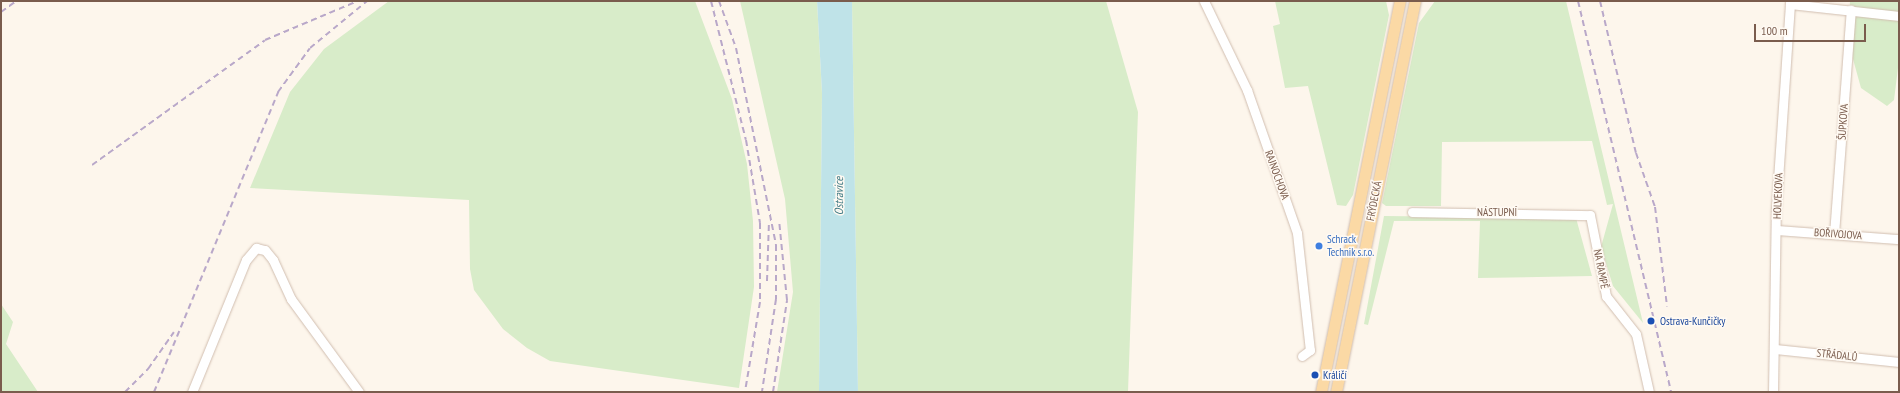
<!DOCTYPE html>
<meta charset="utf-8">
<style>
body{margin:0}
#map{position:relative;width:1900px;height:393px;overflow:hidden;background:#fdf6ec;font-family:"PT Sans Narrow",sans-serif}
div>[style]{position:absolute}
.green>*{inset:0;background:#d8ecc9}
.water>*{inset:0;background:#bfe3e8}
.roads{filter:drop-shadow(0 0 1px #d1beb0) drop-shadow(0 0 1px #d1beb0)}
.minor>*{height:9px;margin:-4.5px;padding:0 4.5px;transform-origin:4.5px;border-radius:4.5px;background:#fff}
.major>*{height:11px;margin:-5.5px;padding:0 5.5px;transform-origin:5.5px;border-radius:5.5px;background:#fbd9a5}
.rail>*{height:2px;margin-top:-1px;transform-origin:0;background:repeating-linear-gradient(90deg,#b9a8c9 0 6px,transparent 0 10px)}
.dots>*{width:11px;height:11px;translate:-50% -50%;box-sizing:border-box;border:2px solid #fffaf3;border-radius:50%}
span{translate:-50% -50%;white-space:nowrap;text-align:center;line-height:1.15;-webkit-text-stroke:3px #fffaf3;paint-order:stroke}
.street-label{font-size:11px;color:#7a5c4d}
.shop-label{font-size:11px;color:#366cbe}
.left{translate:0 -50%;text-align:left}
.transit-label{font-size:11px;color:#164399}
.water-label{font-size:12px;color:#437c86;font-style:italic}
.frame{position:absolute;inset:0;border:2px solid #7a5c4d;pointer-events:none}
.scale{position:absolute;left:1754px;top:24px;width:112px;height:18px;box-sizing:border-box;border:2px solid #7a5c4d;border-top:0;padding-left:5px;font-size:12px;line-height:14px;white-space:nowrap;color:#7a5c4d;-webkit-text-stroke:3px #fffaf3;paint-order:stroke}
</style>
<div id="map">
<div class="green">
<div style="clip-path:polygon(389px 1px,695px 1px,732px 99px,747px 164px,753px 221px,754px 287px,739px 388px,550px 361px,527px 348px,503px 329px,474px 290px,470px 269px,469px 200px,250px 188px,290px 92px,324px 49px)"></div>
<div style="clip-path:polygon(740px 1px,817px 1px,822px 93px,819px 392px,777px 392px,793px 292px,785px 199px)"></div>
<div style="clip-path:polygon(852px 1px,1106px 1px,1138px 112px,1128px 392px,858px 392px)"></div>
<div style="clip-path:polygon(1275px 1px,1386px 1px,1389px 15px,1353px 195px,1346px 206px,1337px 205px,1308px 86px,1285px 88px,1273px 26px,1280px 24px)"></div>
<div style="clip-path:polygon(1435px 1px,1566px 1px,1643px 323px,1613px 286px,1601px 247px,1613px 204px,1607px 205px,1592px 141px,1442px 142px,1441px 206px,1386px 206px,1382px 203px,1419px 23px)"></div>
<div style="clip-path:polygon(1850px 1px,1899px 1px,1899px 60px,1894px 100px,1887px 106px,1861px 88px,1848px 41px)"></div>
<div style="clip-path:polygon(1384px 216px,1576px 218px,1592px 276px,1478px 278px,1480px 221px,1394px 221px,1368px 325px,1364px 324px)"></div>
<div style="clip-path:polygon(1px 304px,13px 322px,6px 344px,38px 392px,1px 392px)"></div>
</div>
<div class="water">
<div style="clip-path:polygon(817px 1px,852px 1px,858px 392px,819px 392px,822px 93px)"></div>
</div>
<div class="roads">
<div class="minor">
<div style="left:1204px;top:1px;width:99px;rotate:64.2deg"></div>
<div style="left:1247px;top:90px;width:151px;rotate:70.7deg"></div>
<div style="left:1297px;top:233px;width:118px;rotate:83.7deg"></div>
<div style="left:1310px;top:350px;width:10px;rotate:143deg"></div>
<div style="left:1790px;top:4px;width:110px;rotate:6.3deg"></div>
<div style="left:1412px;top:212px;width:178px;rotate:1deg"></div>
<div style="left:1590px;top:215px;width:83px;rotate:78.8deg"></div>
<div style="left:1606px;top:296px;width:48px;rotate:51.7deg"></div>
<div style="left:1636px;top:334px;width:59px;rotate:77.4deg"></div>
<div style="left:1778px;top:230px;width:121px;rotate:4.3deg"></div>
<div style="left:1834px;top:234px;width:225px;rotate:-85.7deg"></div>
<div style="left:1775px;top:349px;width:125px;rotate:6deg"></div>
<div style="left:192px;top:392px;width:143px;rotate:-67.8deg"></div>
<div style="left:246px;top:260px;width:16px;rotate:-50deg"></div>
<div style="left:256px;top:248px;width:9px;rotate:13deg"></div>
<div style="left:265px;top:250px;width:13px;rotate:51deg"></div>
<div style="left:273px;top:260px;width:43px;rotate:65.2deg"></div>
<div style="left:291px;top:299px;width:115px;rotate:53.8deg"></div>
<div style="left:1773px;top:392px;width:183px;rotate:-89.1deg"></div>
<div style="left:1776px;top:209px;width:208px;rotate:-86.1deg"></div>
</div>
<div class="major">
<div style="left:1321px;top:392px;width:399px;rotate:-78.6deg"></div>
<div style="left:1336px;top:392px;width:399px;rotate:-78.6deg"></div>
</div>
</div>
<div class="rail">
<div style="left:711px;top:1px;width:143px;rotate:75.9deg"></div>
<div style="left:746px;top:140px;width:84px;rotate:80.4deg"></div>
<div style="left:760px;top:223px;width:79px;rotate:90deg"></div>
<div style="left:760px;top:302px;width:91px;rotate:99.5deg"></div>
<div style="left:719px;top:1px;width:50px;rotate:70.1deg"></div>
<div style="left:736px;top:48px;width:201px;rotate:78.5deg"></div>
<div style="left:776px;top:245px;width:54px;rotate:90deg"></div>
<div style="left:776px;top:299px;width:94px;rotate:98.6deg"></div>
<div style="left:1578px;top:1px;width:402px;rotate:76.6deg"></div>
<div style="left:1600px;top:1px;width:156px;rotate:76.7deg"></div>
<div style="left:1636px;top:153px;width:57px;rotate:70.6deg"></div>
<div style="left:1655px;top:207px;width:100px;rotate:83.1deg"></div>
<div style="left:1px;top:12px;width:19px;rotate:-36deg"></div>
<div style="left:92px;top:165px;width:213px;rotate:-35.8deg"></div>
<div style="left:265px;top:40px;width:101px;rotate:-22.8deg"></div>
<div style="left:767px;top:281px;width:60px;rotate:-88.1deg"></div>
<div style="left:125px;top:392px;width:33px;rotate:-45deg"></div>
<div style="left:148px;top:369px;width:45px;rotate:-54.9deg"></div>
<div style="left:154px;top:392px;width:325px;rotate:-67.5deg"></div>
<div style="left:278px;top:92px;width:54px;rotate:-54deg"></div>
<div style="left:310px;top:48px;width:74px;rotate:-39.5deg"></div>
<div style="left:773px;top:392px;width:93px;rotate:-81.3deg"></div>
<div style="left:787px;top:300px;width:80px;rotate:-95.7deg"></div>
</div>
<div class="dots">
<div style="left:1319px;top:246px;background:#3f7fe0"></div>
<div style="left:1651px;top:321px;background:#1a4fb4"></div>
<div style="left:1315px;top:375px;background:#1a4fb4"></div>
</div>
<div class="street-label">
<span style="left:1843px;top:122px;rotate:-86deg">ŠUPKOVA</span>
<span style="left:1277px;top:175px;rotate:70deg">RAJNOCHOVA</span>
<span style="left:1778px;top:196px;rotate:-88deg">HOLVEKOVA</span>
<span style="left:1374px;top:201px;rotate:-79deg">FRÝDECKÁ</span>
<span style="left:1497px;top:212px">NÁSTUPNÍ</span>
<span style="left:1838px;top:234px;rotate:4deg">BOŘIVOJOVA</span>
<span style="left:1601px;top:269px;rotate:79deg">NA RAMPĚ</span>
<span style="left:1837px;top:355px;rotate:6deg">STŘÁDALŮ</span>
</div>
<div class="shop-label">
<span class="left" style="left:1327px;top:246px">Schrack<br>Technik s.r.o.</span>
</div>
<div class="transit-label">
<span class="left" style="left:1660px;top:321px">Ostrava-Kunčičky</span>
<span class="left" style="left:1323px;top:375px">Králičí</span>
</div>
<div class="water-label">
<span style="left:839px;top:196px;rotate:-90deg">Ostravice</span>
</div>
<div class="frame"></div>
<div class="scale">100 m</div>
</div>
